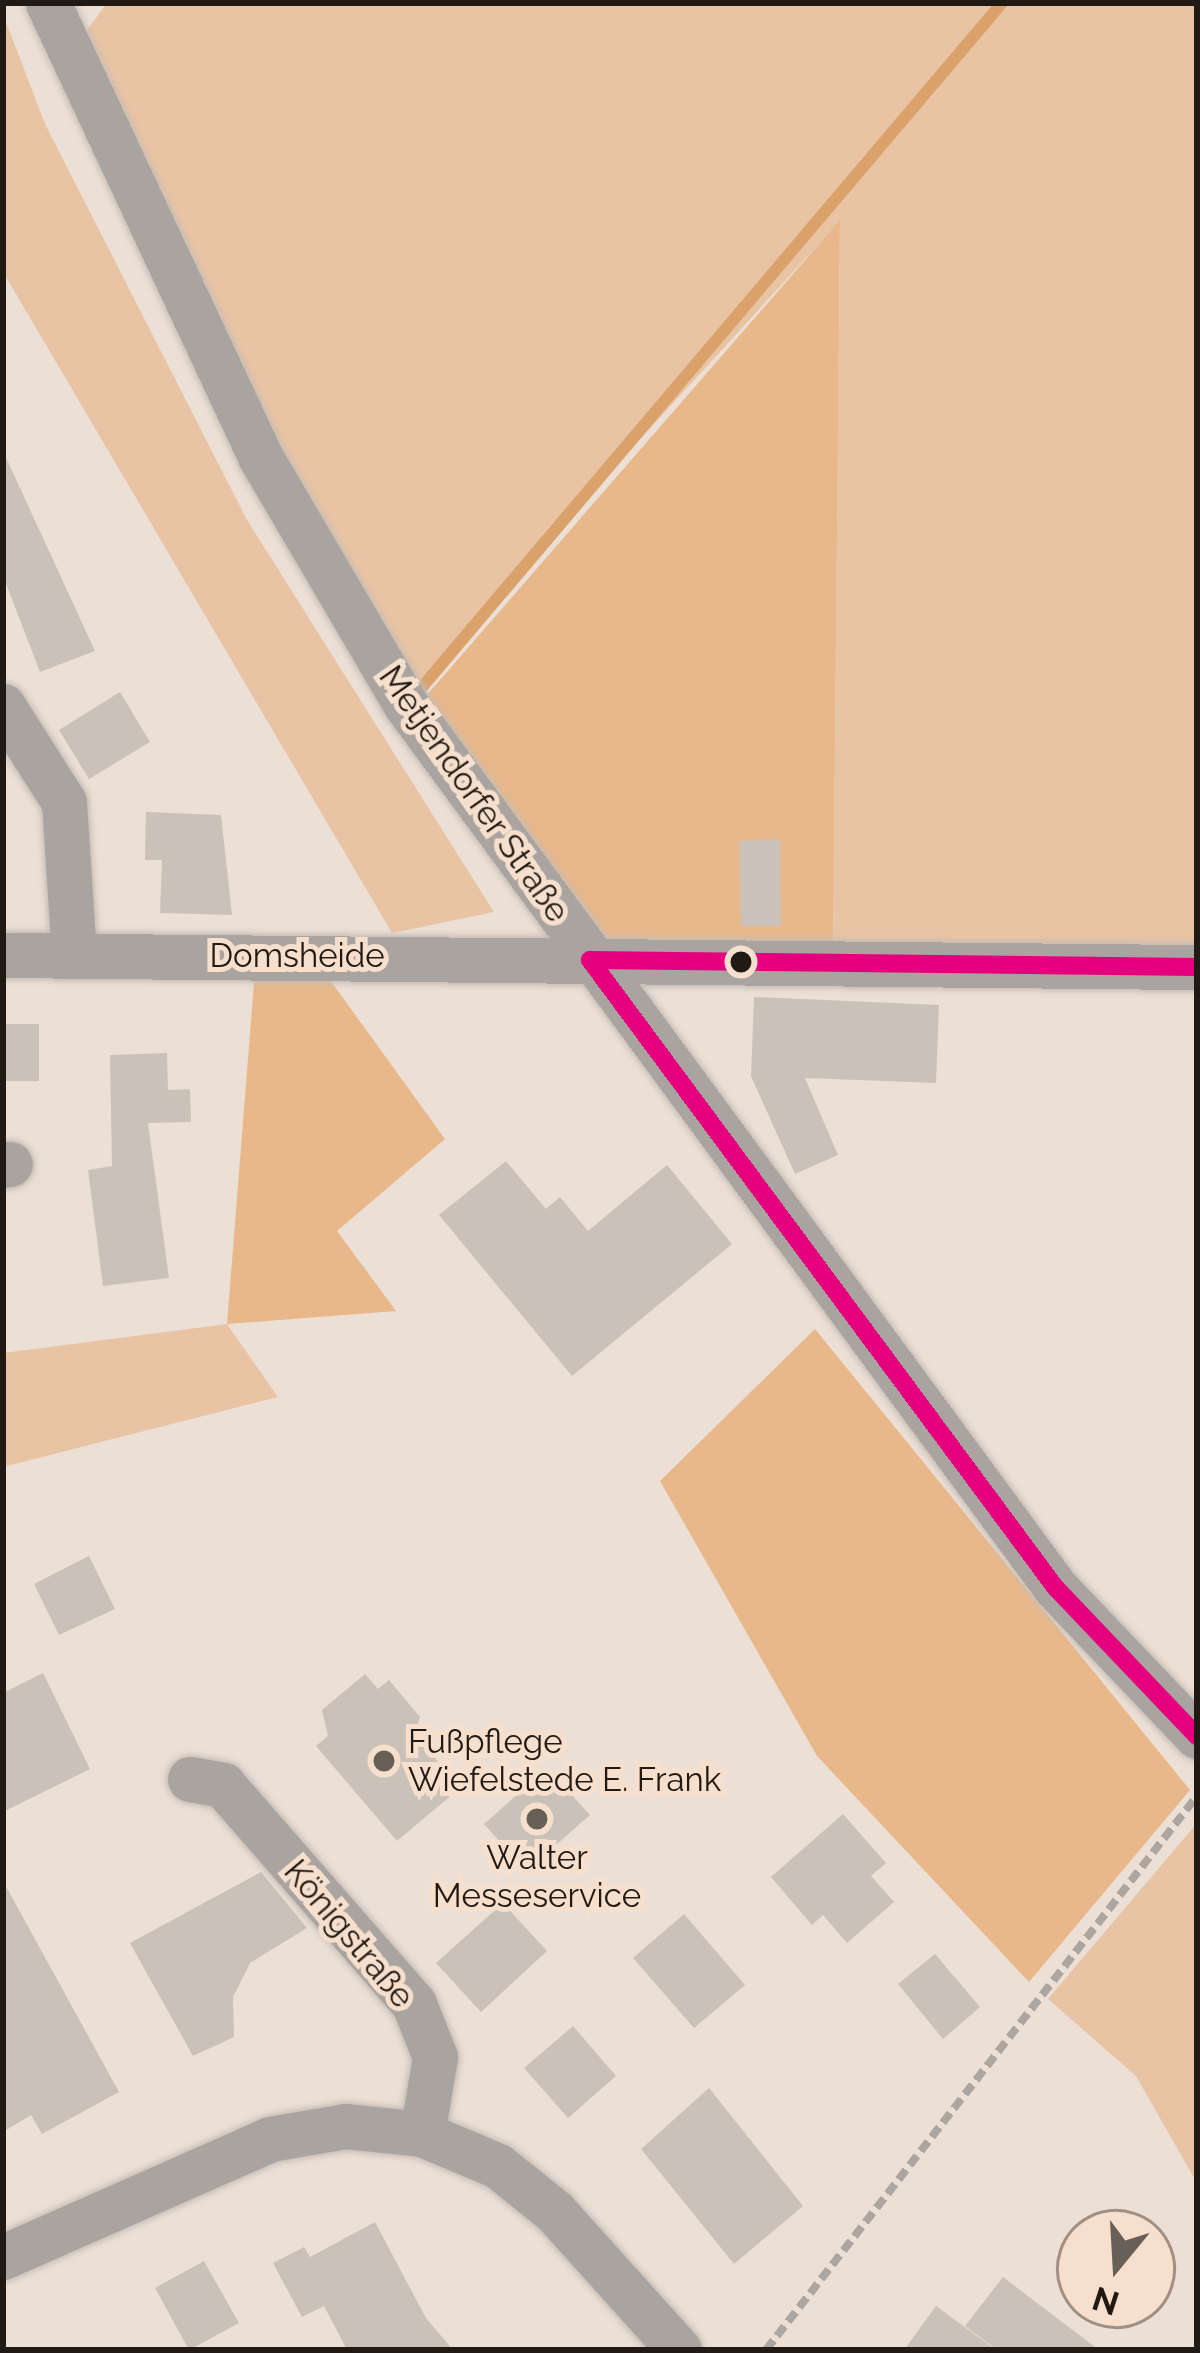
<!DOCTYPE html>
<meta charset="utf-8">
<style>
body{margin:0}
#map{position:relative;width:1200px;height:2353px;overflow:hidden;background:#ece0d6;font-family:Raleway,sans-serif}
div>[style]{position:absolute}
.green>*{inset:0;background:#e9c4a4}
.forest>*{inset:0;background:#e8b88b}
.stream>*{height:12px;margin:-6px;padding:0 6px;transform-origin:6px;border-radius:6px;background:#daa26a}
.building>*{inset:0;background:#cac1b9}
.path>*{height:8px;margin-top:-4px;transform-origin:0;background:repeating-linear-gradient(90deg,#ada6a0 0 12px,transparent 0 18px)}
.roads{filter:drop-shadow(0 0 3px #c6bcb5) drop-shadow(0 0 3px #c6bcb5)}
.minor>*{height:45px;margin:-22.5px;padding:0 22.5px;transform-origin:22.5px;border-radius:22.5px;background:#a9a4a0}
.bus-1>*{height:18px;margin:-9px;padding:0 9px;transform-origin:9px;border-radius:9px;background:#e5007d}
.dots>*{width:33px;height:33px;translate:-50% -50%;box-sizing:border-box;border:6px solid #f6dfcc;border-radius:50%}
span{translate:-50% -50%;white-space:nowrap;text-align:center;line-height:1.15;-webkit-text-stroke:10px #f6dfcc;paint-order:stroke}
.street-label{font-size:33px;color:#211913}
.poi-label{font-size:33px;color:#211913}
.left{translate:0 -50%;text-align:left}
.frame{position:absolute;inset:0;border:6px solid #211913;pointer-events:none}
.north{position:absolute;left:1056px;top:2209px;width:120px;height:120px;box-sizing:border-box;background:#f6dfcc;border:3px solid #a19082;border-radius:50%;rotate:198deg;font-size:33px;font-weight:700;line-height:48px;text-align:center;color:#211913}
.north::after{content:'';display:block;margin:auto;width:42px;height:54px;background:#685f57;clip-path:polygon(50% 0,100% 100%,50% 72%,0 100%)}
</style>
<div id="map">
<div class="green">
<div style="clip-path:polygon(107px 3px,1197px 3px,1197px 946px,833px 955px,840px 221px,410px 690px,272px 449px,81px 38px)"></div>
<div style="clip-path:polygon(3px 14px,45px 124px,247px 520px,494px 912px,392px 933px,3px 272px)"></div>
<div style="clip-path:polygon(227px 1324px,278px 1397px,3px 1467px,3px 1353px)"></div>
<div style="clip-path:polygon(1197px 1823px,1197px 2183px,1136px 2076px,1048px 1999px)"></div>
</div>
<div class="forest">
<div style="clip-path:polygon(840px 220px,833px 955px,604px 943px,419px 704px)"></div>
<div style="clip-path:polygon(255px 970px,325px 973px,445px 1139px,337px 1231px,396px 1311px,227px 1324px)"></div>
<div style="clip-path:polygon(815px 1329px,1190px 1790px,1029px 1982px,817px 1756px,660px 1481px)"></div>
</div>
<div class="stream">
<div style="left:417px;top:693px;width:905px;rotate:-49.71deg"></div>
</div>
<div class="building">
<div style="clip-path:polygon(3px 451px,95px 651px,40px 672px,3px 576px)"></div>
<div style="clip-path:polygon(120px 692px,150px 742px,89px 779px,59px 730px)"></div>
<div style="clip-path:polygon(146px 812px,221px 815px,232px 915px,160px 913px,162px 860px,145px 860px)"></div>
<div style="clip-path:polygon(780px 839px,781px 926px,741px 926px,739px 841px)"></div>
<div style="clip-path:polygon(754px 997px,939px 1005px,936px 1083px,805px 1078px,838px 1155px,795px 1174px,751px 1076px)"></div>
<div style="clip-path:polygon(3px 1024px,39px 1024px,39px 1081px,3px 1081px)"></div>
<div style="clip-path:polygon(167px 1053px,168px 1090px,190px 1089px,191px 1122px,148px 1123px,169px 1278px,103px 1286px,88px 1170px,112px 1166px,110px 1055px)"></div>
<div style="clip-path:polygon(506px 1161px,546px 1209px,560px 1197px,588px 1231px,667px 1165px,732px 1244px,572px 1376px,439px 1215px)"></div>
<div style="clip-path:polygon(89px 1556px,115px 1609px,59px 1635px,34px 1584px)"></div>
<div style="clip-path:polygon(43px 1673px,90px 1769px,3px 1812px,3px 1693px)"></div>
<div style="clip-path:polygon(365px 1674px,378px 1689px,389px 1680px,420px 1717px,415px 1734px,460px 1788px,397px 1841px,316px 1746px,328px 1736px,322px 1710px)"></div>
<div style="clip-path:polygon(547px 1768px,590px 1815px,526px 1871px,484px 1824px)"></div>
<div style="clip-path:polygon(843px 1814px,886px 1863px,871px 1876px,894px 1902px,847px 1943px,823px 1915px,812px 1925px,771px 1877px)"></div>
<div style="clip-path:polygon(261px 1872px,307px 1928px,250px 1963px,233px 1997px,234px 2037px,193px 2056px,130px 1943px)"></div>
<div style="clip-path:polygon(3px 1881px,119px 2092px,42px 2134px,31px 2115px,3px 2132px)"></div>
<div style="clip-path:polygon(503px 1903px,547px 1951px,481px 2012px,436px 1963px)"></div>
<div style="clip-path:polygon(684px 1914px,745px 1985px,694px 2028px,633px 1958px)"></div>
<div style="clip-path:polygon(935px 1954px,980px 2007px,943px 2039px,898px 1984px)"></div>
<div style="clip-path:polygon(573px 2026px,616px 2076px,568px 2118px,524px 2068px)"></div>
<div style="clip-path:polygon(709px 2088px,803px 2206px,734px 2264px,641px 2149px)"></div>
<div style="clip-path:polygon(375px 2222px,426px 2318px,453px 2350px,347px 2350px,324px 2306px,302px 2317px,273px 2263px,304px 2247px,310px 2257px)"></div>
<div style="clip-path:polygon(204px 2261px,239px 2323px,189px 2350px,155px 2288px)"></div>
<div style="clip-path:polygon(1003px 2277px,1099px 2350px,997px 2350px,965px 2326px)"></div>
<div style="clip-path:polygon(936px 2306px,996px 2350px,904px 2350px)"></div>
</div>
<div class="path">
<div style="left:766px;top:2350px;width:702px;rotate:-52.12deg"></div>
</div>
<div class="roads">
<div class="minor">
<div style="left:48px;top:3px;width:502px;rotate:64.91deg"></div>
<div style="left:261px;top:458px;width:286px;rotate:59.6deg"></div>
<div style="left:406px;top:705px;width:1095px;rotate:53.65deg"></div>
<div style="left:1055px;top:1587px;width:206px;rotate:46.4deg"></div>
<div style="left:3px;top:706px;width:114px;rotate:57.6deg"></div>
<div style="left:64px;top:802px;width:154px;rotate:86.3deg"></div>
<div style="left:3px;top:955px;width:1194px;rotate:0.58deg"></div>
<div style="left:3px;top:1165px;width:7px;rotate:-8deg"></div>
<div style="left:190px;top:1779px;width:34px;rotate:10deg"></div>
<div style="left:223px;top:1785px;width:291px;rotate:48.9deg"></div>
<div style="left:414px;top:2004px;width:57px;rotate:68.4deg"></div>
<div style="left:435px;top:2057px;width:78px;rotate:99.6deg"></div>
<div style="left:3px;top:2257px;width:292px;rotate:-23.8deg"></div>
<div style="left:270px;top:2139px;width:76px;rotate:-9.8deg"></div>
<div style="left:345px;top:2126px;width:77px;rotate:5.9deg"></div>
<div style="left:422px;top:2134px;width:82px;rotate:22.8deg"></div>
<div style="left:498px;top:2166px;width:72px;rotate:38.8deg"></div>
<div style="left:554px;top:2211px;width:187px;rotate:48deg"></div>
</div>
</div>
<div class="bus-1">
<div style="left:590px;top:960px;width:781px;rotate:53.44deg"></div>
<div style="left:1055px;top:1587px;width:206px;rotate:46.4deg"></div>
<div style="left:590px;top:960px;width:607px;rotate:0.66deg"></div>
</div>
<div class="dots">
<div style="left:741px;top:962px;background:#211913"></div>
<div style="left:384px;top:1761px;background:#685f57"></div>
<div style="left:537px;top:1819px;background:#685f57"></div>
</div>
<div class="street-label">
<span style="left:474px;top:794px;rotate:55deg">Metjendorfer Straße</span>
<span style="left:297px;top:956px">Domsheide</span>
<span style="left:349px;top:1934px;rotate:50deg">Königstraße</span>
</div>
<div class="poi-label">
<span class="left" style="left:408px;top:1761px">Fußpflege<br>Wiefelstede E. Frank</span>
<span style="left:537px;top:1877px">Walter<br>Messeservice</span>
</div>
<div class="frame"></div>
<div class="north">N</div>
</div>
